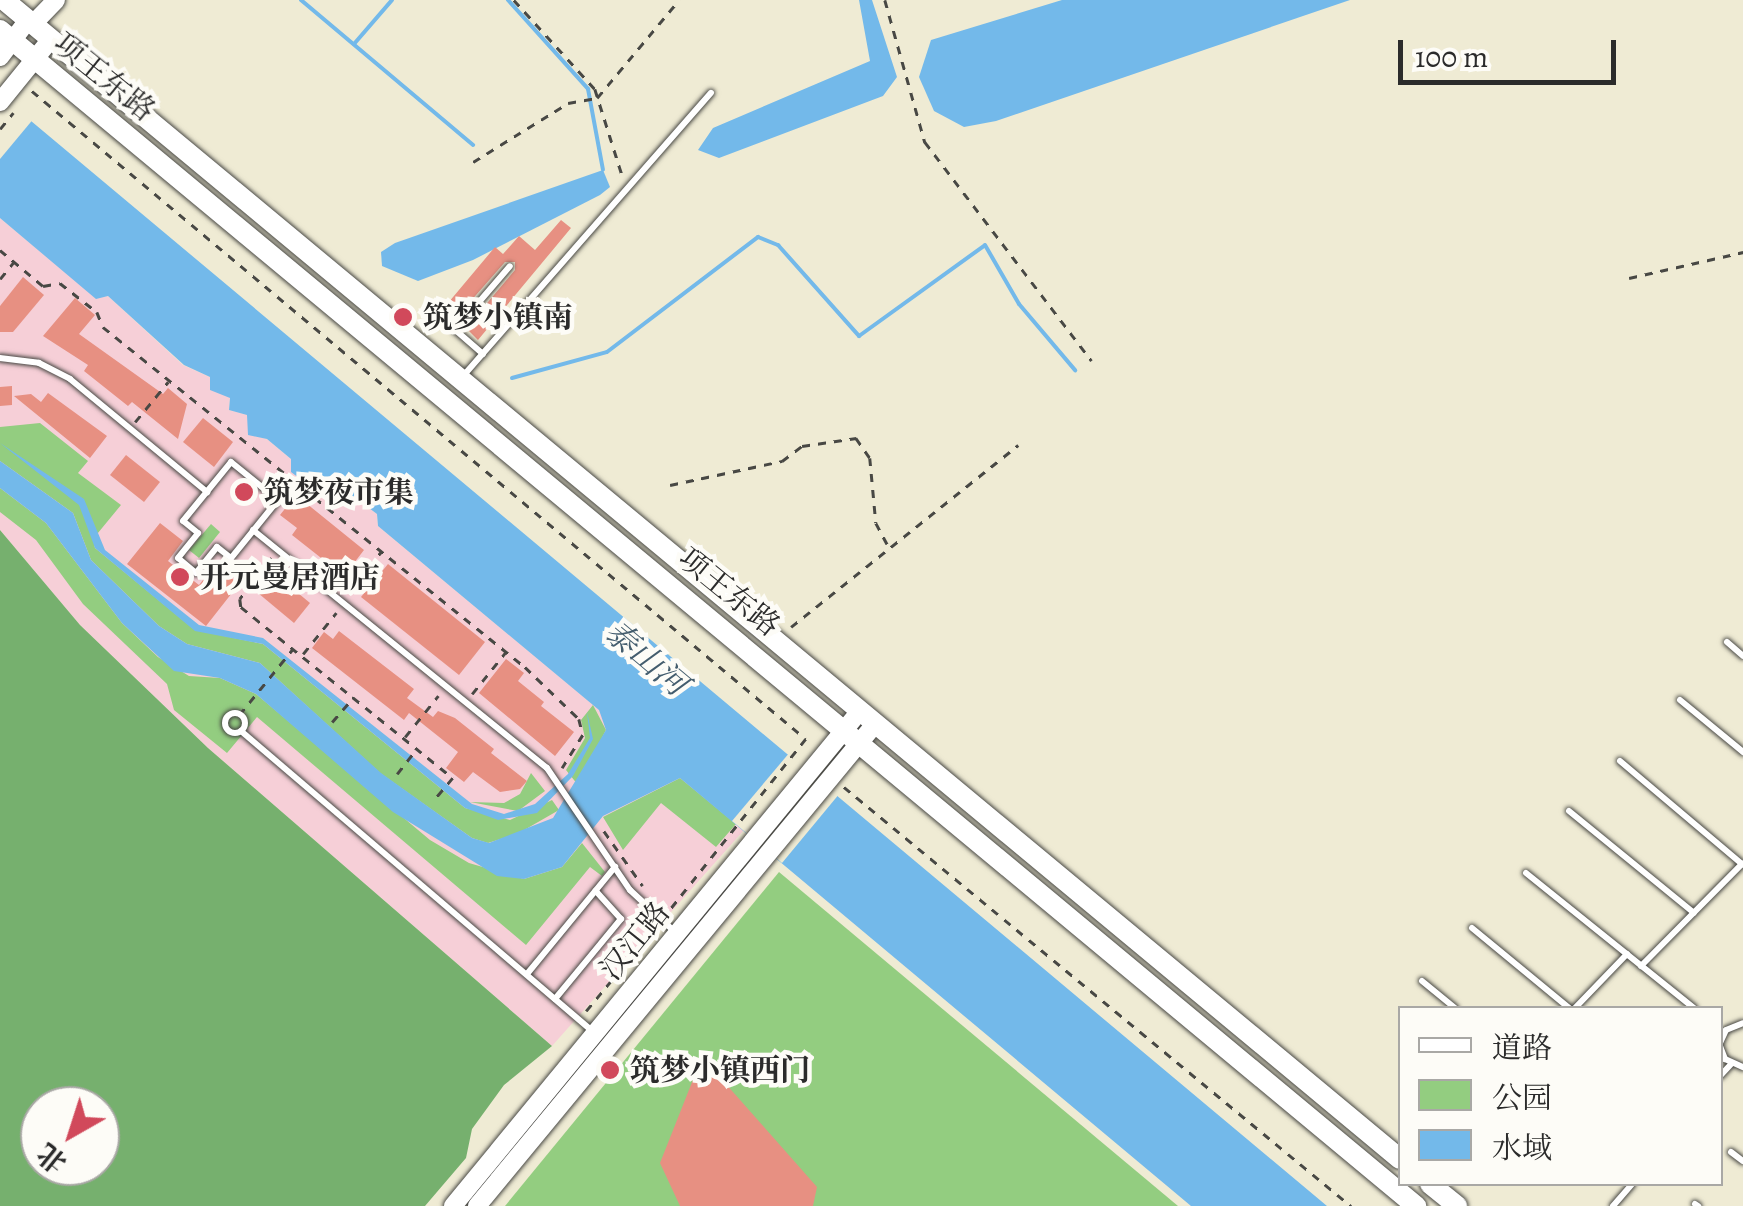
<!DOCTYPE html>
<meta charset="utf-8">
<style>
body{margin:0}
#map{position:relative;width:1743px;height:1206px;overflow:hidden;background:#efebd4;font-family:Alegreya,"Noto Serif SC",serif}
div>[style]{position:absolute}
.built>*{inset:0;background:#f6cfd7}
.green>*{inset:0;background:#93cd80}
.forest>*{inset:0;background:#76b06e}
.water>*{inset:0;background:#73b9ea}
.pier>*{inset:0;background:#efebd4}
.stream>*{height:4px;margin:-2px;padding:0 2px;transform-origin:2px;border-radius:2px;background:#73b9ea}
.building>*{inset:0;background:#e79082}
.path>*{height:2.5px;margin-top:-1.25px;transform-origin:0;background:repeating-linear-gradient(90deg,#484844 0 8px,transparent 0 16px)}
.roads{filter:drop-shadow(0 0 2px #484844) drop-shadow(0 0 2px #484844)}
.lane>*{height:6px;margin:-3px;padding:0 3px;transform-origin:3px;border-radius:3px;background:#fff}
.lane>.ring{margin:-3px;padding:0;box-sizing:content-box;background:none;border:6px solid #fff;border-radius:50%}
.secondary>*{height:18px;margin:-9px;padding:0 9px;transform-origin:9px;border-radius:9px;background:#fff}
.primary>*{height:20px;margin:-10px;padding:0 10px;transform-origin:10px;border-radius:10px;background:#fff}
.dots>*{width:28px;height:28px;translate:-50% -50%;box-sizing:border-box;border:5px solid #fdfcf7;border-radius:50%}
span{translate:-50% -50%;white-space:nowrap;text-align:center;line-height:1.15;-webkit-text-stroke:9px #fdfcf7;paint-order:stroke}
.street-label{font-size:30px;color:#2b2b2b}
.poi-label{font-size:30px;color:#2b2b2b;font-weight:700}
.left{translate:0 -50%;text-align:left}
.water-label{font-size:32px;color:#445d6e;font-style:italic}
.legend{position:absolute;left:1398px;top:1006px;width:325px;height:180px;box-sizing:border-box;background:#fdfcf7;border:2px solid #a9a8a5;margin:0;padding:12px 18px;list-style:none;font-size:30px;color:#2b2b2b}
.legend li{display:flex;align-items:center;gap:20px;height:50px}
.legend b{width:50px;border:2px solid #a9a8a5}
.north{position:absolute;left:20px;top:1086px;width:100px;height:100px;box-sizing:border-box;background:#fdfcf7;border:2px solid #a9a8a5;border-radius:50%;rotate:219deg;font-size:28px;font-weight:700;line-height:40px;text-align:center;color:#2b2b2b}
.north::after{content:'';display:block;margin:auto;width:35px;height:45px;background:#d1495b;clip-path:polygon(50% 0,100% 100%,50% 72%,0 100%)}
.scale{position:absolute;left:1398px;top:40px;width:218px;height:45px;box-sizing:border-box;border:5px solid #2b2b2b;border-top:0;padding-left:12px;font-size:30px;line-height:35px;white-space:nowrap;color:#2b2b2b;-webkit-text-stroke:8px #fdfcf7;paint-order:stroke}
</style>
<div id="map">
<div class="built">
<div style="clip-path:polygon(0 218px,96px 298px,108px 296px,183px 365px,210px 377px,230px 398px,229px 410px,248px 415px,248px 434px,267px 439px,291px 459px,292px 472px,320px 472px,330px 491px,340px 485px,350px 502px,361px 502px,377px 514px,378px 526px,744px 830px,552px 1046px,208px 748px,80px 625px,0 530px)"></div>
</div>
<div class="green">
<div style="clip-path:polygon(40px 423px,88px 461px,78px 473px,121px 505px,93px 539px,95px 548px,195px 630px,263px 644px,465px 808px,510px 820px,552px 800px,559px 810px,519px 833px,488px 843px,472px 838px,380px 773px,260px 663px,187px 644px,159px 626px,91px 560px,73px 513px,0 461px,0 427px)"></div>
<div style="clip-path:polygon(0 488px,46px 523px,122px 623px,158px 657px,189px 676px,220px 678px,256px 694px,430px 840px,469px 863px,524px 879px,562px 867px,582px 843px,605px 872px,602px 876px,590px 867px,526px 945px,257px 717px,227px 753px,174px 710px,167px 684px,83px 604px,36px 540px,0 512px)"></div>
<div style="clip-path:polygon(211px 524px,220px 532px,199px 558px,189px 550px)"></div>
<div style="clip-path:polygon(593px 705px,606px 730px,578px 785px,566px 770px,585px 738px,581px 720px)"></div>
<div style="clip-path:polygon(531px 773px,545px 791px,518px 811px,470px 802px,504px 803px,520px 794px)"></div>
<div style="clip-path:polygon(680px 778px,736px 824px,716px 847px,661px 803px,623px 850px,603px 817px)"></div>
<div style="clip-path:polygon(779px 872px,1178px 1206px,505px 1206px)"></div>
</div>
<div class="forest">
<div style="clip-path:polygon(evenodd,0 530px,80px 625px,208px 748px,552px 1046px,504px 1085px,472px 1129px,466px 1158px,425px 1206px,0 1206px,0 530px,40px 1106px,100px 1106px,100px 1166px,40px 1166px,40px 1106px)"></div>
</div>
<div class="water">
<div style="clip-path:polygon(859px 0,872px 0,897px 77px,883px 96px,719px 158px,698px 150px,713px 128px,870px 61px)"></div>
<div style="clip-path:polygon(1062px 0,1350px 0,996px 121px,964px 127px,934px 111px,919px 77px,931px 40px)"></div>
<div style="clip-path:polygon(0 95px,1327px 1206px,1191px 1206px,680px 778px,603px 816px,562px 867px,524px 879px,497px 876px,393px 812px,256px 694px,220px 678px,174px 671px,122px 623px,46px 523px,0 488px,0 461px,73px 513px,91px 560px,159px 626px,187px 644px,260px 663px,381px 773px,472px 838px,489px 843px,553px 818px,606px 730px,599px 710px,378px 526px,377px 514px,361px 502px,350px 502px,340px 485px,331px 492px,320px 473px,299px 478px,291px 472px,291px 459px,267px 439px,248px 435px,247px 415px,229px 410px,230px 398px,210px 390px,210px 377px,184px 365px,108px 296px,96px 299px,0 218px)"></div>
<div style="clip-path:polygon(603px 170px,610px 187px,600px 195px,473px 260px,418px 281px,382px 266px,381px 252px,395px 243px)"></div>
<div style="clip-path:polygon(0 443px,84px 499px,105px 550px,199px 625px,263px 638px,472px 804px,504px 814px,535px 804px,568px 774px,590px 738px,587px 712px,593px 739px,573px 776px,537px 813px,498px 820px,465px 808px,263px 644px,195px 631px,95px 548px,79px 505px)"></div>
</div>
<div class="pier">
<div style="clip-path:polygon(0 90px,35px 117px,0 159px)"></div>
<div style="clip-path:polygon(790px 752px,840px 793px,782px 863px,732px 821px)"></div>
</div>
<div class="stream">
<div style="left:301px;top:0;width:225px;rotate:40.1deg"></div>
<div style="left:508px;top:0;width:120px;rotate:48deg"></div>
<div style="left:588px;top:89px;width:82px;rotate:79.5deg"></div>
<div style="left:354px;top:44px;width:58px;rotate:-49.2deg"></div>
<div style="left:512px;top:378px;width:98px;rotate:-15.3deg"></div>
<div style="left:607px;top:352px;width:190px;rotate:-37.3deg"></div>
<div style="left:758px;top:237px;width:22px;rotate:22deg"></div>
<div style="left:778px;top:245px;width:122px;rotate:48.3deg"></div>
<div style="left:859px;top:336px;width:155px;rotate:-35.8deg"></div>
<div style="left:985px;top:245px;width:68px;rotate:60deg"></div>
<div style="left:1019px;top:304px;width:87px;rotate:49.7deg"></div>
</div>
<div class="building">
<div style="clip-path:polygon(561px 220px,571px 228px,478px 340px,466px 328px,515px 270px,515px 262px,505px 262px,455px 319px,443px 309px,495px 247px,503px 254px,519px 236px,535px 250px)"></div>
<div style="clip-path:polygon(23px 277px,44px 295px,13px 332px,0 332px,0 306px)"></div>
<div style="clip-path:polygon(75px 298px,95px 315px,79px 334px,163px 394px,168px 388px,187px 404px,178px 439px,132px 402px,128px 406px,84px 371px,88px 365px,43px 336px)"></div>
<div style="clip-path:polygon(12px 386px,12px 405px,0 406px,0 387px)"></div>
<div style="clip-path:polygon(48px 393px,107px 436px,90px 458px,14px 396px,31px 394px,41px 402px)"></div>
<div style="clip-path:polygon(203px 418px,233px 442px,214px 467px,183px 442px)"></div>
<div style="clip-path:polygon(126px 455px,160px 482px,144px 502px,110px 475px)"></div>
<div style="clip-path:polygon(296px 495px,364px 550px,344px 576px,292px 535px,297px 528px,280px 515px)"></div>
<div style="clip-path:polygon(160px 523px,183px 541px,168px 561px,199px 585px,215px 565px,239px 584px,206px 626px,127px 564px)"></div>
<div style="clip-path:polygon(388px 564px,485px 642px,459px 675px,361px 597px)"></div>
<div style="clip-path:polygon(274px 573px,310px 603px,294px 623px,258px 593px)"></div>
<div style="clip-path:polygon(339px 631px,414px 689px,407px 698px,433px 717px,438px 711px,455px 718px,494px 749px,491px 753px,527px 781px,520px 789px,500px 792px,473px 772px,464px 782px,446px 768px,458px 752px,409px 713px,404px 720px,312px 648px,324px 632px,333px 639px)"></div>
<div style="clip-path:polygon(506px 659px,524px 673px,518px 681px,544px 702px,541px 706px,574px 732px,555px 756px,479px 693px)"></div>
<div style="clip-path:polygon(702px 1057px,817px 1187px,813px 1206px,680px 1206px,660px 1163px)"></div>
</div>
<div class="path">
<div style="left:514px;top:0;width:120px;rotate:47.7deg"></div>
<div style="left:595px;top:89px;width:93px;rotate:72.5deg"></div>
<div style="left:885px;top:0;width:148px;rotate:74.3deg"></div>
<div style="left:925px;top:142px;width:275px;rotate:52.7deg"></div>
<div style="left:32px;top:91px;width:1009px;rotate:39.94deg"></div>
<div style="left:806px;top:739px;width:220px;rotate:128.5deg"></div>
<div style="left:0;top:129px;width:21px;rotate:-51deg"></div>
<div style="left:473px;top:162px;width:112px;rotate:-31.8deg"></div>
<div style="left:568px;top:103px;width:29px;rotate:-10deg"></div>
<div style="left:597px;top:98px;width:128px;rotate:-50.1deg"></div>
<div style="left:0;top:250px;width:56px;rotate:39.9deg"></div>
<div style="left:43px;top:286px;width:17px;rotate:-10deg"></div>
<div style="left:60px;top:283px;width:47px;rotate:38.1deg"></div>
<div style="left:97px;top:312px;width:16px;rotate:68deg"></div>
<div style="left:103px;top:327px;width:542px;rotate:38.86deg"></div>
<div style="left:525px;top:667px;width:75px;rotate:43.9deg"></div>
<div style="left:579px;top:719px;width:16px;rotate:76deg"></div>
<div style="left:583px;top:735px;width:39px;rotate:122deg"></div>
<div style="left:1629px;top:278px;width:117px;rotate:-12.8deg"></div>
<div style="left:0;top:279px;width:21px;rotate:-51deg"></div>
<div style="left:135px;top:422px;width:52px;rotate:-50.5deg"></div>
<div style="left:670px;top:485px;width:115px;rotate:-12.1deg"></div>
<div style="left:782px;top:461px;width:25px;rotate:-37deg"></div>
<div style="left:802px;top:446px;width:55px;rotate:-8.4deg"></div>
<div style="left:856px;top:438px;width:24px;rotate:55deg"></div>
<div style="left:870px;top:458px;width:65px;rotate:84.7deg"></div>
<div style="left:876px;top:523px;width:24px;rotate:62deg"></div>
<div style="left:272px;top:558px;width:52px;rotate:128deg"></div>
<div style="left:240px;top:599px;width:8px;rotate:83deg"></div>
<div style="left:241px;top:607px;width:272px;rotate:38.9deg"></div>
<div style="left:453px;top:778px;width:30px;rotate:130deg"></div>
<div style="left:348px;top:592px;width:52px;rotate:-50.5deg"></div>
<div style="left:791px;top:627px;width:291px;rotate:-38.7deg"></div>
<div style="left:303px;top:654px;width:53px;rotate:-51.2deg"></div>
<div style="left:472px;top:694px;width:53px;rotate:-51.2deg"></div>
<div style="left:239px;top:715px;width:84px;rotate:-50.8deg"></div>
<div style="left:332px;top:722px;width:33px;rotate:-49deg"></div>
<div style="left:405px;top:737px;width:53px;rotate:-51.2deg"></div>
<div style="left:397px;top:774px;width:33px;rotate:-52deg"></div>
<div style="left:844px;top:787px;width:658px;rotate:39.57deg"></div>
<div style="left:604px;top:831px;width:67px;rotate:54.7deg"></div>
<div style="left:586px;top:1011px;width:107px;rotate:-50.3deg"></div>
</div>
<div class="roads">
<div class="lane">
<div style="left:483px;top:354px;width:37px;rotate:-139deg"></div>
<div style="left:455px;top:330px;width:84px;rotate:-49.3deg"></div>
<div style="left:0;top:358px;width:39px;rotate:7deg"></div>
<div style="left:39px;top:363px;width:35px;rotate:27deg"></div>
<div style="left:70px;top:379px;width:178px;rotate:39.5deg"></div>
<div style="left:464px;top:375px;width:375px;rotate:-48.8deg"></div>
<div style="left:231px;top:462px;width:60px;rotate:39deg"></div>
<div style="left:278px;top:500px;width:75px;rotate:129deg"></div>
<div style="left:231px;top:558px;width:18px;rotate:-142deg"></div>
<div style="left:217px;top:547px;width:33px;rotate:129deg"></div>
<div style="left:196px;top:573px;width:23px;rotate:-140deg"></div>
<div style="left:178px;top:558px;width:32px;rotate:-51deg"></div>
<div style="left:198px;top:533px;width:19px;rotate:-141deg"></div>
<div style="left:183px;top:521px;width:76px;rotate:-50.9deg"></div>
<div style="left:253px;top:530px;width:378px;rotate:39deg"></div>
<div style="left:547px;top:768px;width:148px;rotate:55.8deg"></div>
<div style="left:630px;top:890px;width:63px;rotate:43.1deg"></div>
<div style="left:1727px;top:642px;width:21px;rotate:41deg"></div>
<div style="left:1680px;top:700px;width:82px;rotate:39.5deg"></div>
<div class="ring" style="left:225px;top:713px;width:14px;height:14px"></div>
<div style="left:241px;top:731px;width:464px;rotate:40.5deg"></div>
<div style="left:1620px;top:761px;width:160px;rotate:40.2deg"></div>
<div style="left:1569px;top:811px;width:161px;rotate:39.2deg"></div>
<div style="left:1526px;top:873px;width:216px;rotate:38.8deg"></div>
<div style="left:1472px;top:928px;width:126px;rotate:39.5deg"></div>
<div style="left:1641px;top:966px;width:144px;rotate:-45.3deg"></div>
<div style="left:527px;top:974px;width:139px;rotate:-50.6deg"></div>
<div style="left:1422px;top:981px;width:43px;rotate:39.3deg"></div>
<div style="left:555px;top:999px;width:104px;rotate:-50.5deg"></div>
<div style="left:621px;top:919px;width:38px;rotate:-132deg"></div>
<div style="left:1575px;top:1008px;width:75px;rotate:-46.1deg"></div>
<div style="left:1720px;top:1043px;width:14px;rotate:-65deg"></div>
<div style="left:1726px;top:1030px;width:18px;rotate:-22deg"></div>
<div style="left:1720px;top:1046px;width:14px;rotate:69deg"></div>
<div style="left:1725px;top:1059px;width:20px;rotate:24deg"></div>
<div style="left:1720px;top:1076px;width:16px;rotate:-47deg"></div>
<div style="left:1731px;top:1152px;width:15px;rotate:37deg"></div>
<div style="left:1695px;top:1204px;width:4px;rotate:34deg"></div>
<div style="left:1613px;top:1206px;width:29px;rotate:-49deg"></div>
</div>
<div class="secondary">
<div style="left:33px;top:24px;width:33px;rotate:-46deg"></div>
<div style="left:0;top:57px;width:46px;rotate:-52.9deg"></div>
<div style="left:0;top:102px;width:81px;rotate:-51deg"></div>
<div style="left:453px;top:1206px;width:639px;rotate:-50.58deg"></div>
<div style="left:477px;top:1206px;width:625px;rotate:-50.45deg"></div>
</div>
<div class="primary">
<div style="left:4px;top:0;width:1814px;rotate:39.7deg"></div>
<div style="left:0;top:30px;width:1841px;rotate:39.71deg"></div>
<div style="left:1430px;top:1184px;width:35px;rotate:39deg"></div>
</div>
</div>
<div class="dots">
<div style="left:403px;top:317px;background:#d1495b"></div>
<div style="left:244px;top:492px;background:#d1495b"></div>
<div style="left:180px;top:577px;background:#d1495b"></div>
<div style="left:610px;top:1070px;background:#d1495b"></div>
</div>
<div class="street-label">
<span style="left:104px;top:77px;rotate:39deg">项王东路</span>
<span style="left:729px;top:592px;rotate:39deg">项王东路</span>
<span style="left:635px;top:941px;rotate:-51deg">汉江路</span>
</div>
<div class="poi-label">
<span class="left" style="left:423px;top:317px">筑梦小镇南</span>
<span class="left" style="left:264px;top:492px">筑梦夜市集</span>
<span class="left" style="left:200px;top:577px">开元曼居酒店</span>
<span class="left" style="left:630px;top:1070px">筑梦小镇西门</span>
</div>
<div class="water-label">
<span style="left:646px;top:658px;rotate:40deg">泰山河</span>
</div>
<ul class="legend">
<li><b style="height:12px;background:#fff"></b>道路</li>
<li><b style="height:28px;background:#93cd80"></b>公园</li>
<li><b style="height:28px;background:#73b9ea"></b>水域</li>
</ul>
<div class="north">北</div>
<div class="scale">100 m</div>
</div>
